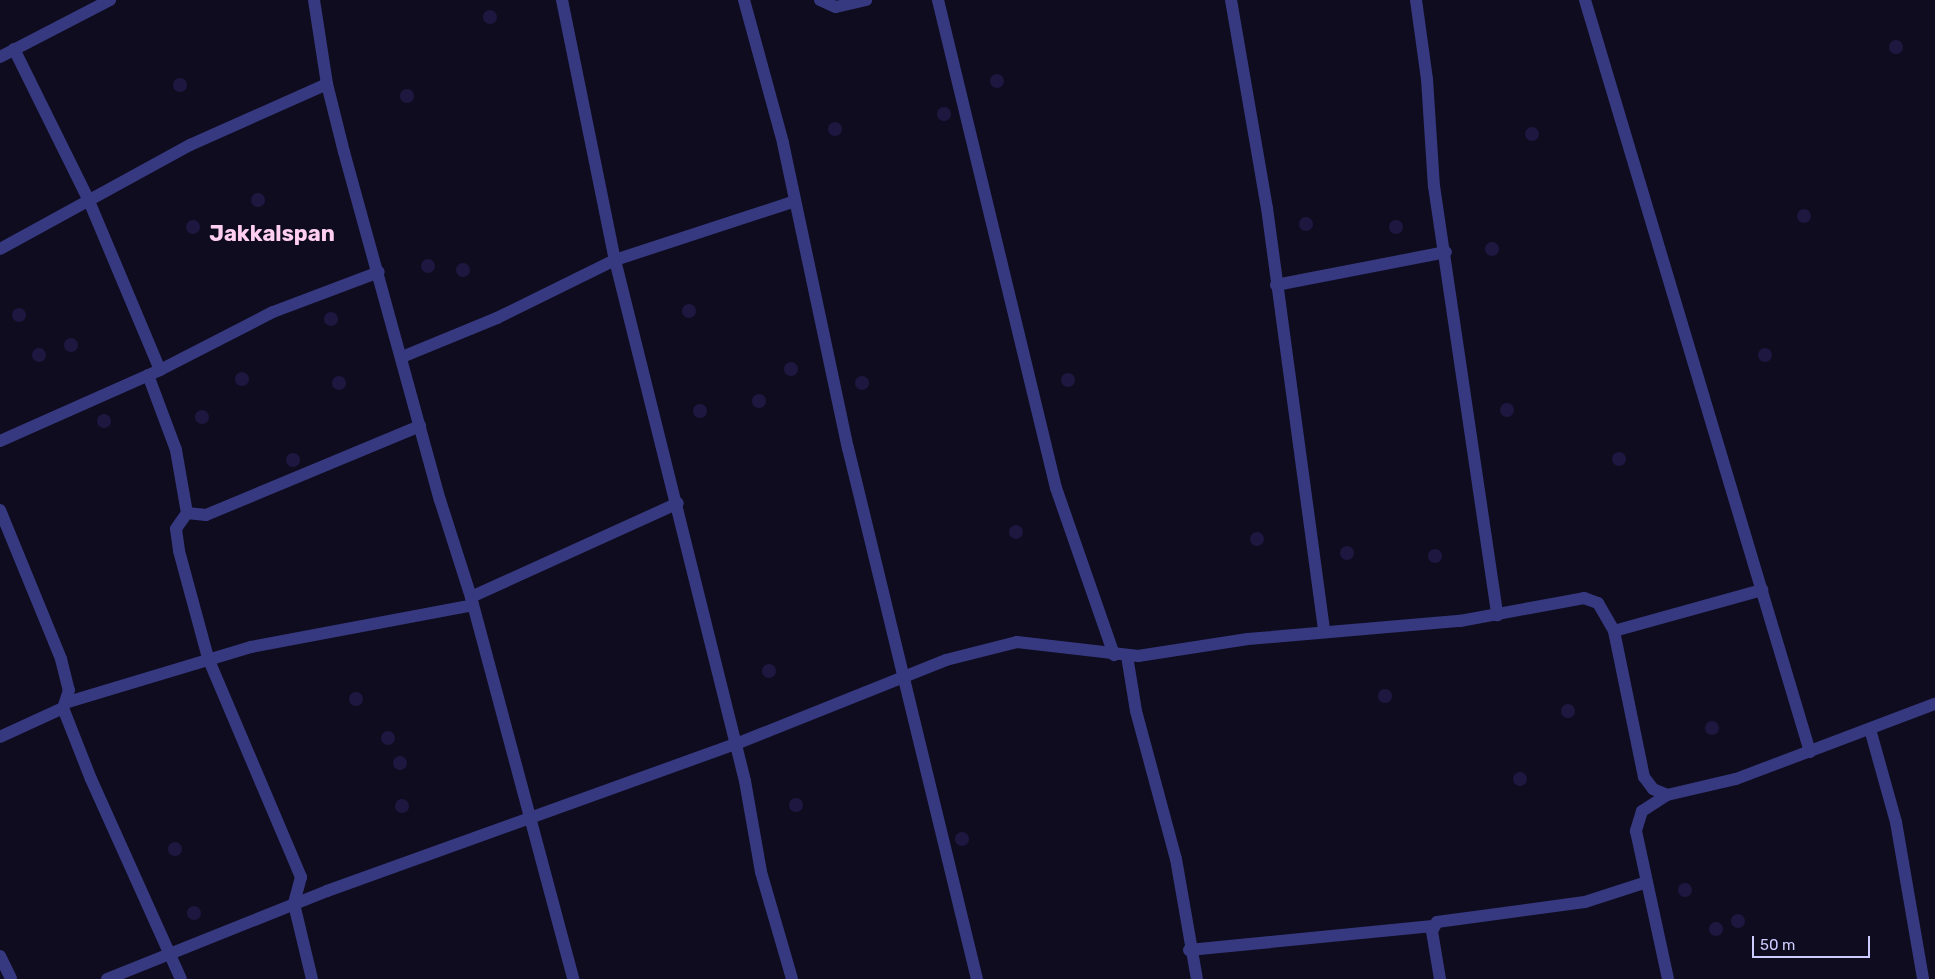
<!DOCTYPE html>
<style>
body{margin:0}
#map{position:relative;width:1935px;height:979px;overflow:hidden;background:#0f0c20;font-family:Rubik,sans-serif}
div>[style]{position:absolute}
.building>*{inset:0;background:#1e1841}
.round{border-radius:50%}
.street>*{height:12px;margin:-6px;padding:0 6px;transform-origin:6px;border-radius:6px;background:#373980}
span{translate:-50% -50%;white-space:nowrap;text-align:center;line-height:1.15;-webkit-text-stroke:4px #0f0c20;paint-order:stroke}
.district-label{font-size:22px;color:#ffcef0;font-weight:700}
.scale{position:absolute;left:1752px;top:936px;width:118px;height:22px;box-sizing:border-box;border:2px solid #ceccff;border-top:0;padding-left:6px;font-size:15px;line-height:18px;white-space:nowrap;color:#ceccff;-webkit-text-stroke:4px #0f0c20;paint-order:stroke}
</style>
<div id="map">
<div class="building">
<div class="round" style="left:483px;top:10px;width:14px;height:14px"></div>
<div class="round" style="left:1889px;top:40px;width:14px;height:14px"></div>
<div class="round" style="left:990px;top:74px;width:14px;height:14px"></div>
<div class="round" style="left:173px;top:78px;width:14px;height:14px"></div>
<div class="round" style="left:400px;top:89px;width:14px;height:14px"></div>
<div class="round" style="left:937px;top:107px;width:14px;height:14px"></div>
<div class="round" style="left:828px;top:122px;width:14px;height:14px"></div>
<div class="round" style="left:1525px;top:127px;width:14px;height:14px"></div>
<div class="round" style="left:251px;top:193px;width:14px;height:14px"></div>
<div class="round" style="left:1797px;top:209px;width:14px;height:14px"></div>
<div class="round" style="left:1299px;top:217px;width:14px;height:14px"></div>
<div class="round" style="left:186px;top:220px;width:14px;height:14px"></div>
<div class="round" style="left:1389px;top:220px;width:14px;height:14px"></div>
<div class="round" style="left:1485px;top:242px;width:14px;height:14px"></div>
<div class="round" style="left:421px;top:259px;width:14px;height:14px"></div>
<div class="round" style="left:456px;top:263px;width:14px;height:14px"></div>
<div class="round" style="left:682px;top:304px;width:14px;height:14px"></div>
<div class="round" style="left:12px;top:308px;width:14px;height:14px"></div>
<div class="round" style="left:324px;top:312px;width:14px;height:14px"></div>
<div class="round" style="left:64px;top:338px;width:14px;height:14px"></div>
<div class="round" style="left:32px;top:348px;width:14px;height:14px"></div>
<div class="round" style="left:1758px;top:348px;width:14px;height:14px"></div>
<div class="round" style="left:784px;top:362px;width:14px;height:14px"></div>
<div class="round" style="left:235px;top:372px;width:14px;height:14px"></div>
<div class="round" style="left:1061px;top:373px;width:14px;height:14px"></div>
<div class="round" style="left:332px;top:376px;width:14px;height:14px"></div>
<div class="round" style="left:855px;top:376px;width:14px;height:14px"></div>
<div class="round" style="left:752px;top:394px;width:14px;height:14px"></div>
<div class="round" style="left:1500px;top:403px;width:14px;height:14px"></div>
<div class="round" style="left:693px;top:404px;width:14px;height:14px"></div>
<div class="round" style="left:195px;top:410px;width:14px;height:14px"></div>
<div class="round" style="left:97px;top:414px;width:14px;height:14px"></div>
<div class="round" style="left:1612px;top:452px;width:14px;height:14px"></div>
<div class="round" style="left:286px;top:453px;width:14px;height:14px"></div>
<div class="round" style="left:1009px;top:525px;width:14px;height:14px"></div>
<div class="round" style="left:1250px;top:532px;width:14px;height:14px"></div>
<div class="round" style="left:1340px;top:546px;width:14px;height:14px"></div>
<div class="round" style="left:1428px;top:549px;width:14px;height:14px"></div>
<div class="round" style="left:762px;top:664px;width:14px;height:14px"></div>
<div class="round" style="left:1378px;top:689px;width:14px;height:14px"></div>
<div class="round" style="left:349px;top:692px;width:14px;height:14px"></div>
<div class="round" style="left:1561px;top:704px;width:14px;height:14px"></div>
<div class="round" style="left:1705px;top:721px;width:14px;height:14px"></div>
<div class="round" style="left:381px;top:731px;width:14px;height:14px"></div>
<div class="round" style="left:393px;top:756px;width:14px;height:14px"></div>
<div class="round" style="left:1513px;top:772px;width:14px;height:14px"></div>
<div class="round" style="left:789px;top:798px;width:14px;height:14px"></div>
<div class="round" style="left:395px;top:799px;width:14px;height:14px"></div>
<div class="round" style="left:955px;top:832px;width:14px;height:14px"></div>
<div class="round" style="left:168px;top:842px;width:14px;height:14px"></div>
<div class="round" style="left:1678px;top:883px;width:14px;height:14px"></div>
<div class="round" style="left:187px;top:906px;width:14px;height:14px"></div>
<div class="round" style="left:1731px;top:914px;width:14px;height:14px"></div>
<div class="round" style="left:1709px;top:922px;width:14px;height:14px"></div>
</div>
<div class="street">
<div style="left:314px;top:0;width:85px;rotate:81.2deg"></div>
<div style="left:327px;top:84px;width:70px;rotate:76deg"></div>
<div style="left:344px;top:152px;width:361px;rotate:74.6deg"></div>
<div style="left:440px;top:500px;width:102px;rotate:72.3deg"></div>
<div style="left:471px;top:597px;width:395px;rotate:75deg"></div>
<div style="left:562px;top:0;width:265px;rotate:78.5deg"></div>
<div style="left:615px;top:260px;width:537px;rotate:75.99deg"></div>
<div style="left:745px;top:781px;width:92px;rotate:80deg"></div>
<div style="left:761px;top:872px;width:111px;rotate:73.8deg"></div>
<div style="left:744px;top:0;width:148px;rotate:74.7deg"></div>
<div style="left:783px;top:143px;width:312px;rotate:78deg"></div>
<div style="left:848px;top:448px;width:546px;rotate:76.35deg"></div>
<div style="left:820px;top:0;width:17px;rotate:24deg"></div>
<div style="left:836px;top:7px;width:31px;rotate:-13deg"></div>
<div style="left:938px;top:0;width:502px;rotate:76.41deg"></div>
<div style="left:1056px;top:488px;width:177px;rotate:70.8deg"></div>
<div style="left:1231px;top:0;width:211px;rotate:80.2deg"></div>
<div style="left:1267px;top:208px;width:428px;rotate:82.3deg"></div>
<div style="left:1416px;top:0;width:80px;rotate:82.1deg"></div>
<div style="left:1427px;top:79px;width:107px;rotate:86.3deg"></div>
<div style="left:1434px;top:186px;width:434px;rotate:81.6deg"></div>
<div style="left:1585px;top:0;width:785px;rotate:73.34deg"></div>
<div style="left:14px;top:49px;width:169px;rotate:63.7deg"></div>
<div style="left:89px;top:201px;width:183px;rotate:67.2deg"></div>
<div style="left:0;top:57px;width:124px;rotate:-27.4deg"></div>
<div style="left:0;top:249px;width:217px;rotate:-28.7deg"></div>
<div style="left:190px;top:145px;width:150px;rotate:-24deg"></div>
<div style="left:1276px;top:285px;width:173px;rotate:-11deg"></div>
<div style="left:402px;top:357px;width:103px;rotate:-22.3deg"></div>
<div style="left:497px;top:318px;width:131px;rotate:-26.2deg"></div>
<div style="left:615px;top:260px;width:189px;rotate:-18.1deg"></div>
<div style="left:148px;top:375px;width:80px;rotate:69.5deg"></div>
<div style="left:176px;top:450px;width:64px;rotate:80.1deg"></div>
<div style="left:187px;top:513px;width:19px;rotate:125deg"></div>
<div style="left:176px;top:529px;width:22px;rotate:82deg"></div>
<div style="left:179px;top:551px;width:111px;rotate:74.8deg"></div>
<div style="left:208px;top:658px;width:238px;rotate:67deg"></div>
<div style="left:301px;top:877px;width:28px;rotate:105deg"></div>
<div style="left:294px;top:904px;width:77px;rotate:76.5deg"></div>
<div style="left:0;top:441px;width:175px;rotate:-23.9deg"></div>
<div style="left:160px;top:370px;width:127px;rotate:-27.2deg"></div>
<div style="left:273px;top:312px;width:113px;rotate:-20.7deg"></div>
<div style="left:0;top:510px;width:161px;rotate:67.7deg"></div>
<div style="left:61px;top:659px;width:32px;rotate:76deg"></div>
<div style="left:69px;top:690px;width:19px;rotate:108deg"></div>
<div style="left:63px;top:708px;width:69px;rotate:155.3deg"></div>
<div style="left:187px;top:513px;width:19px;rotate:6deg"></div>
<div style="left:206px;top:515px;width:232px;rotate:-22.6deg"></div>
<div style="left:471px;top:597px;width:227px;rotate:-24.4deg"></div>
<div style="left:1614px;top:631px;width:154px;rotate:-15.5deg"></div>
<div style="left:1127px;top:656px;width:56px;rotate:80.7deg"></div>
<div style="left:1136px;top:711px;width:153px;rotate:74.9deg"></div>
<div style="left:1176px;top:859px;width:122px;rotate:80.1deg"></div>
<div style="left:68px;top:702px;width:191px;rotate:-16.7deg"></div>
<div style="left:251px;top:647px;width:226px;rotate:-10.7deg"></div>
<div style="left:63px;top:708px;width:76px;rotate:68.5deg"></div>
<div style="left:91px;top:779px;width:219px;rotate:65.8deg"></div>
<div style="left:1870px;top:729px;width:97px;rotate:74.4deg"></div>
<div style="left:1896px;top:822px;width:159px;rotate:80.2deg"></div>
<div style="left:1667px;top:795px;width:30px;rotate:147deg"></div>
<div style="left:1642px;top:811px;width:21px;rotate:107deg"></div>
<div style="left:1636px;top:831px;width:151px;rotate:77.8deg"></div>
<div style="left:1189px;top:950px;width:245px;rotate:-5.6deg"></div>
<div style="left:0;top:956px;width:25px;rotate:64deg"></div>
<div style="left:107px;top:979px;width:237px;rotate:-21.8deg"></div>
<div style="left:327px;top:891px;width:435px;rotate:-19.8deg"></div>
<div style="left:736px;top:744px;width:226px;rotate:-21.8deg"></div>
<div style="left:946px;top:660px;width:73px;rotate:-14.2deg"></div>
<div style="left:1017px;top:642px;width:122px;rotate:6.6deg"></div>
<div style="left:1138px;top:656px;width:111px;rotate:-8.8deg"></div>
<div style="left:1248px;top:639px;width:213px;rotate:-4.9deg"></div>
<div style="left:1460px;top:621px;width:126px;rotate:-10.5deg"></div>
<div style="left:1584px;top:598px;width:15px;rotate:20deg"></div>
<div style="left:1598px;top:603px;width:32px;rotate:60deg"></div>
<div style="left:1614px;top:631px;width:149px;rotate:78.4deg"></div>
<div style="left:1644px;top:777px;width:15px;rotate:53deg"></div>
<div style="left:1653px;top:789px;width:15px;rotate:23deg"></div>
<div style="left:1667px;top:795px;width:71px;rotate:-13.1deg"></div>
<div style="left:1736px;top:779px;width:213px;rotate:-20.7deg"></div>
<div style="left:1440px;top:979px;width:49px;rotate:-99.5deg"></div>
<div style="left:1432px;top:931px;width:10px;rotate:-61deg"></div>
<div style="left:1437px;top:922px;width:149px;rotate:-7.7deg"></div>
<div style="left:1585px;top:902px;width:65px;rotate:-17.9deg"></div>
</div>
<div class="district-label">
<span style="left:272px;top:234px">Jakkalspan</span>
</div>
<div class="scale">50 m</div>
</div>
